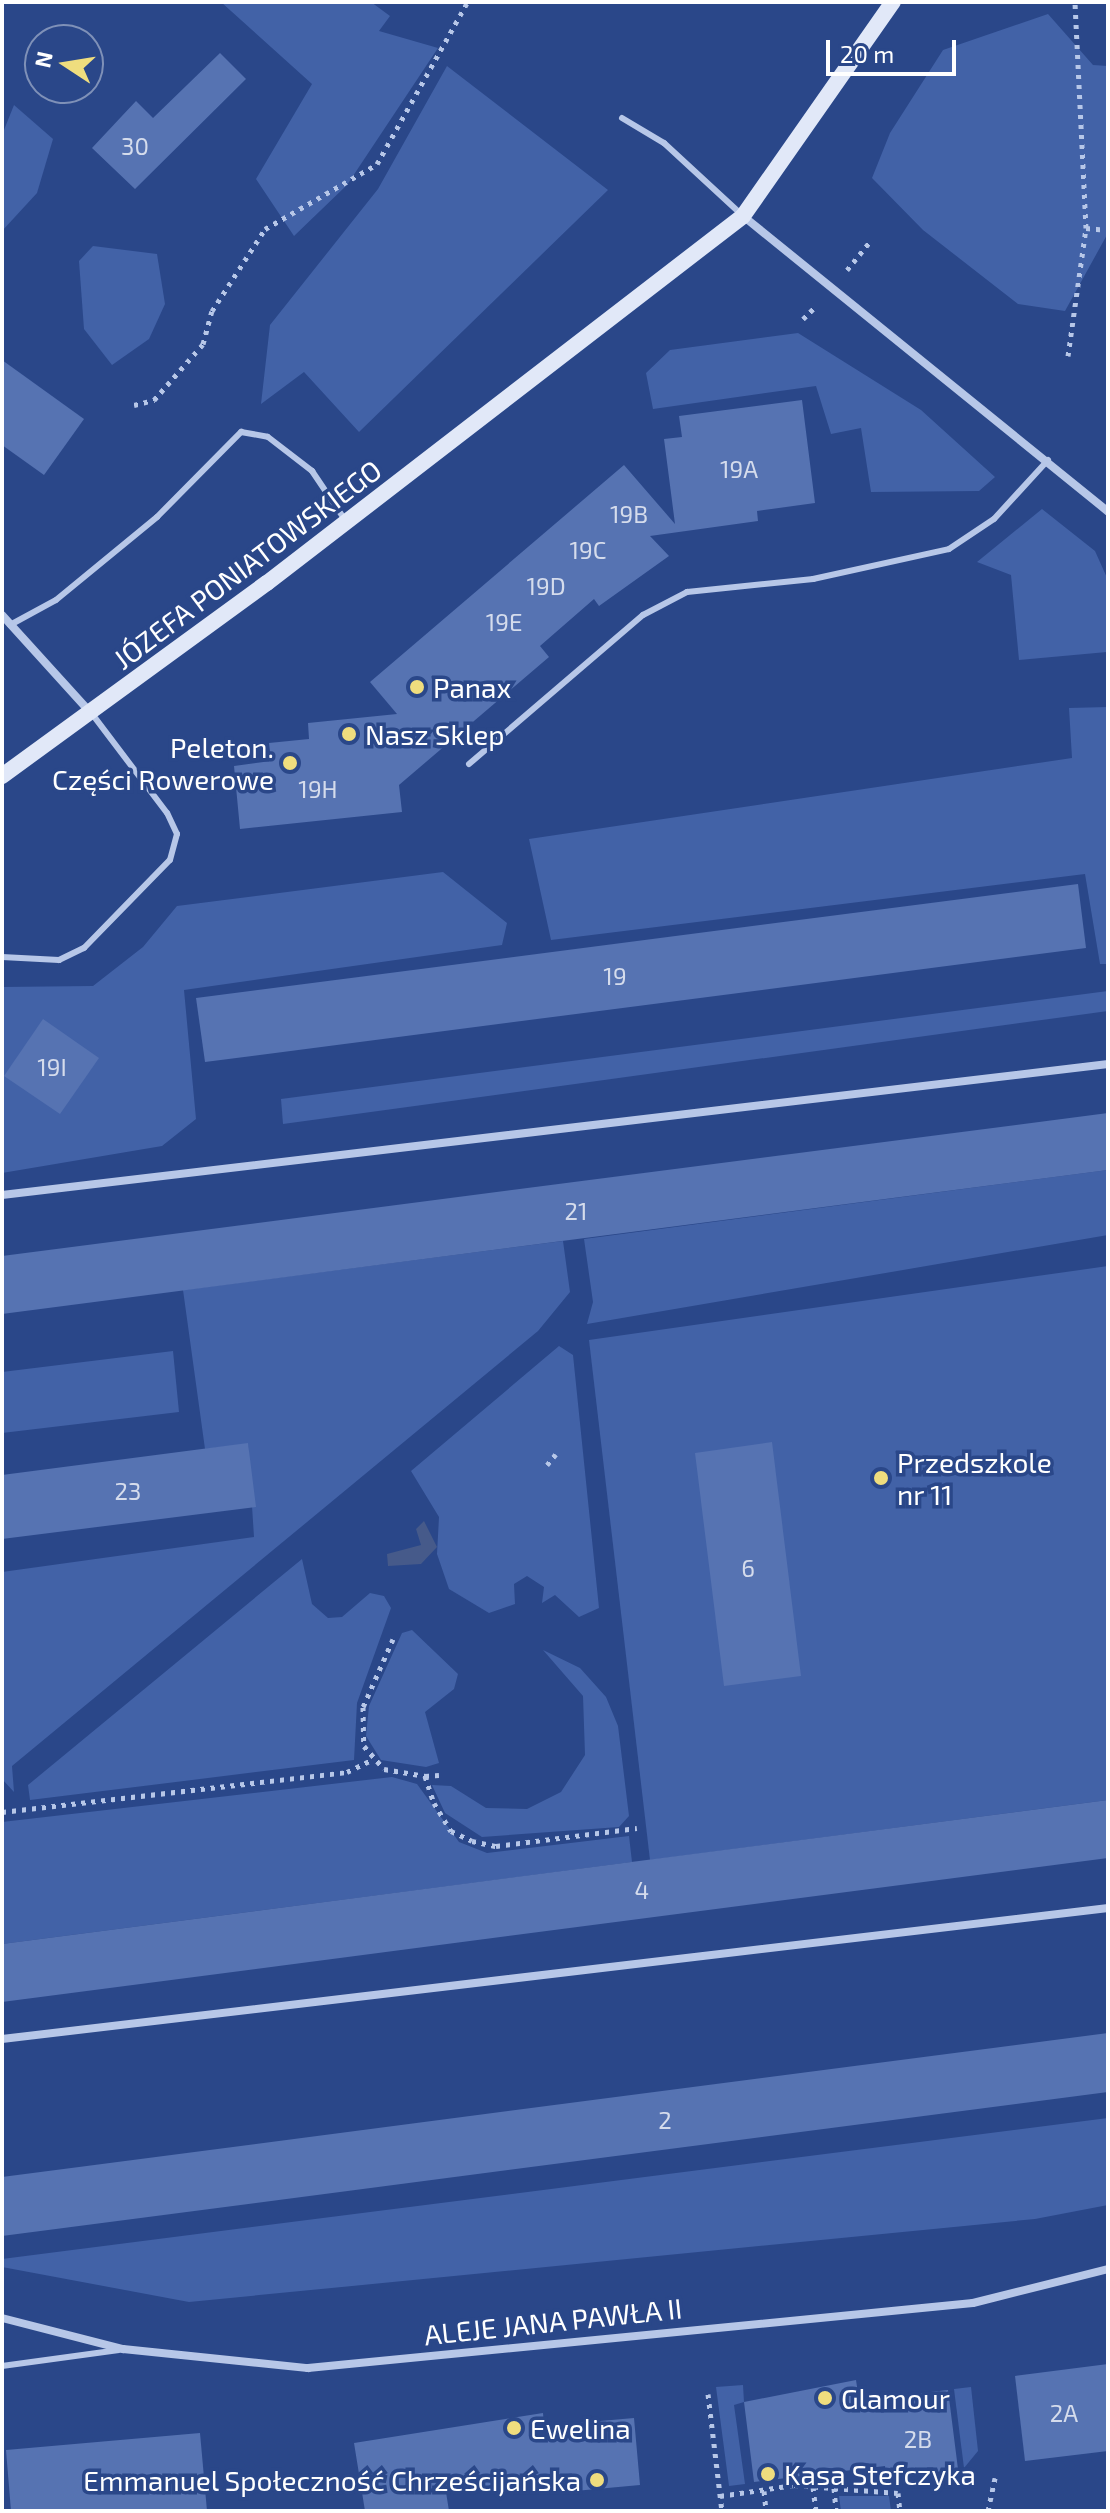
<!DOCTYPE html>
<meta charset="utf-8">
<style>
body{margin:0}
#map{position:relative;width:1110px;height:2513px;overflow:hidden;background:#2a4789;font-family:"Exo 2",sans-serif}
div>[style]{position:absolute}
.green>*{inset:0;background:#4262a7}
.water>*{inset:0;background:#465a8a}
.building>*{inset:0;background:#5673b2}
.path>*{height:5px;margin-top:-2.5px;transform-origin:0;background:repeating-linear-gradient(90deg,#b7c7e8 0 4px,transparent 0 10px)}
.lane>*{height:6px;margin:-3px;padding:0 3px;transform-origin:3px;border-radius:3px;background:#b7c7e8}
.street>*{height:8px;margin:-4px;padding:0 4px;transform-origin:4px;border-radius:4px;background:#b7c7e8}
.secondary>*{height:16px;margin:-8px;padding:0 8px;transform-origin:8px;border-radius:8px;background:#e1e8f8}
.dots>*{width:22px;height:22px;translate:-50% -50%;box-sizing:border-box;border:4px solid #2a4789;border-radius:50%}
span{translate:-50% -50%;white-space:nowrap;text-align:center;line-height:1.15;-webkit-text-stroke:7px #2a4789;paint-order:stroke}
.number-label{font-size:24px;color:#d5dcec}
.number-label span{-webkit-text-stroke-width:0}
.street-label{font-size:28px;color:#fff}
.poi-label{font-size:28px;color:#fff}
.left{translate:0 -50%;text-align:left}
.right{translate:-100% -50%;text-align:right}
.frame{position:absolute;inset:0;border:4px solid #fff;pointer-events:none}
.north{position:absolute;left:24px;top:24px;width:80px;height:80px;box-sizing:border-box;background:#2a4789;border:2px solid #7f91b8;border-radius:50%;rotate:282deg;font-size:22px;font-weight:700;line-height:32px;text-align:center;color:#fff}
.north::after{content:'';display:block;margin:auto;width:28px;height:36px;background:#efdd7e;clip-path:polygon(50% 0,100% 100%,50% 72%,0 100%)}
.scale{position:absolute;left:826px;top:40px;width:130px;height:36px;box-sizing:border-box;border:4px solid #fff;border-top:0;padding-left:10px;font-size:24px;line-height:28px;white-space:nowrap;color:#fff;-webkit-text-stroke:6px #2a4789;paint-order:stroke}
</style>
<div id="map">
<div class="green">
<div style="clip-path:polygon(221px 2px,371px 2px,390px 16px,379px 31px,438px 48px,347px 185px,294px 236px,256px 179px,312px 84px)"></div>
<div style="clip-path:polygon(1048px 14px,1093px 65px,1108px 66px,1108px 233px,1065px 311px,1018px 304px,923px 230px,872px 178px,890px 133px,943px 50px)"></div>
<div style="clip-path:polygon(447px 66px,608px 190px,359px 432px,304px 372px,261px 404px,270px 325px,378px 189px)"></div>
<div style="clip-path:polygon(14px 105px,53px 139px,37px 193px,2px 231px,2px 135px)"></div>
<div style="clip-path:polygon(93px 246px,157px 254px,165px 304px,149px 339px,112px 365px,84px 329px,79px 261px)"></div>
<div style="clip-path:polygon(798px 333px,921px 410px,995px 477px,979px 491px,871px 492px,861px 428px,831px 434px,816px 386px,653px 409px,646px 373px,670px 350px)"></div>
<div style="clip-path:polygon(1042px 509px,1095px 551px,1108px 580px,1107px 652px,1019px 660px,1011px 575px,977px 562px)"></div>
<div style="clip-path:polygon(1108px 707px,1108px 964px,1100px 964px,1085px 874px,551px 940px,529px 839px,1072px 758px,1069px 708px)"></div>
<div style="clip-path:polygon(443px 872px,507px 923px,502px 945px,184px 990px,196px 1119px,162px 1146px,2px 1173px,2px 987px,93px 986px,143px 947px,177px 906px)"></div>
<div style="clip-path:polygon(1108px 991px,1108px 1011px,283px 1124px,281px 1099px)"></div>
<div style="clip-path:polygon(1108px 1170px,1108px 1235px,587px 1324px,593px 1302px,584px 1239px)"></div>
<div style="clip-path:polygon(563px 1241px,570px 1292px,538px 1331px,12px 1766px,14px 1792px,2px 1779px,2px 1572px,254px 1537px,248px 1444px,205px 1449px,183px 1290px)"></div>
<div style="clip-path:polygon(1108px 1266px,1108px 1800px,650px 1860px,589px 1340px)"></div>
<div style="clip-path:polygon(559px 1346px,573px 1355px,599px 1608px,579px 1617px,555px 1595px,542px 1603px,544px 1587px,527px 1576px,514px 1584px,515px 1604px,489px 1613px,449px 1589px,437px 1554px,439px 1517px,411px 1471px)"></div>
<div style="clip-path:polygon(173px 1351px,179px 1412px,2px 1433px,2px 1372px)"></div>
<div style="clip-path:polygon(302px 1559px,312px 1604px,328px 1618px,342px 1617px,370px 1593px,384px 1596px,391px 1608px,357px 1703px,354px 1760px,30px 1800px,28px 1785px)"></div>
<div style="clip-path:polygon(412px 1630px,458px 1674px,454px 1689px,425px 1712px,439px 1763px,426px 1767px,381px 1760px,366px 1736px,369px 1706px,402px 1633px)"></div>
<div style="clip-path:polygon(543px 1650px,580px 1668px,606px 1697px,618px 1726px,629px 1816px,619px 1827px,482px 1837px,445px 1813px,432px 1785px,451px 1786px,486px 1808px,527px 1809px,561px 1792px,585px 1755px,583px 1696px)"></div>
<div style="clip-path:polygon(392px 1777px,417px 1784px,459px 1842px,487px 1853px,629px 1836px,632px 1862px,2px 1944px,2px 1822px)"></div>
<div style="clip-path:polygon(1108px 2118px,1108px 2205px,1035px 2219px,189px 2302px,2px 2267px,2px 2259px)"></div>
<div style="clip-path:polygon(743px 2385px,744px 2402px,734px 2405px,745px 2484px,729px 2486px,716px 2387px)"></div>
<div style="clip-path:polygon(971px 2387px,978px 2451px,964px 2468px,954px 2389px)"></div>
<div style="clip-path:polygon(839px 2496px,889px 2496px,891px 2511px,841px 2511px)"></div>
</div>
<div class="water">
<div style="clip-path:polygon(424px 1521px,437px 1547px,421px 1564px,388px 1566px,387px 1554px,421px 1545px,416px 1529px)"></div>
</div>
<div class="building">
<div style="clip-path:polygon(220px 53px,246px 79px,135px 189px,92px 148px,136px 101px,153px 118px)"></div>
<div style="clip-path:polygon(2px 360px,84px 419px,44px 475px,2px 445px)"></div>
<div style="clip-path:polygon(802px 400px,815px 503px,757px 511px,758px 521px,650px 536px,669px 556px,599px 606px,594px 599px,540px 646px,549px 657px,399px 785px,402px 812px,240px 829px,234px 766px,271px 761px,269px 743px,309px 739px,308px 723px,397px 714px,370px 682px,624px 465px,675px 524px,664px 439px,682px 437px,679px 416px)"></div>
<div style="clip-path:polygon(1078px 884px,1086px 948px,205px 1062px,196px 998px)"></div>
<div style="clip-path:polygon(43px 1019px,99px 1058px,60px 1114px,4px 1076px)"></div>
<div style="clip-path:polygon(1108px 1113px,1108px 1170px,2px 1314px,2px 1256px)"></div>
<div style="clip-path:polygon(772px 1442px,801px 1676px,724px 1686px,695px 1453px)"></div>
<div style="clip-path:polygon(248px 1443px,256px 1507px,2px 1539px,2px 1475px)"></div>
<div style="clip-path:polygon(1108px 1800px,1108px 1858px,2px 2002px,2px 1944px)"></div>
<div style="clip-path:polygon(1108px 2033px,1108px 2092px,2px 2236px,2px 2177px)"></div>
<div style="clip-path:polygon(1108px 2364px,1108px 2451px,1025px 2461px,1015px 2376px)"></div>
<div style="clip-path:polygon(856px 2380px,859px 2400px,948px 2390px,958px 2469px,886px 2479px,885px 2466px,754px 2482px,744px 2402px)"></div>
<div style="clip-path:polygon(543px 2413px,544px 2426px,634px 2418px,640px 2485px,553px 2493px,551px 2477px,446px 2492px,449px 2511px,365px 2511px,354px 2443px)"></div>
<div style="clip-path:polygon(200px 2433px,207px 2511px,11px 2511px,6px 2450px)"></div>
</div>
<div class="path">
<div style="left:1086px;top:228px;width:22px;rotate:5deg"></div>
<div style="left:847px;top:270px;width:35px;rotate:-51deg"></div>
<div style="left:803px;top:319px;width:16px;rotate:-45deg"></div>
<div style="left:1068px;top:356px;width:129px;rotate:-82deg"></div>
<div style="left:1086px;top:228px;width:226px;rotate:-92.8deg"></div>
<div style="left:134px;top:405px;width:21px;rotate:-14deg"></div>
<div style="left:154px;top:400px;width:74px;rotate:-48.8deg"></div>
<div style="left:203px;top:344px;width:34px;rotate:-75deg"></div>
<div style="left:212px;top:311px;width:98px;rotate:-57.1deg"></div>
<div style="left:265px;top:229px;width:129px;rotate:-30.1deg"></div>
<div style="left:377px;top:164px;width:184px;rotate:-60.8deg"></div>
<div style="left:547px;top:1465px;width:14px;rotate:-51deg"></div>
<div style="left:393px;top:1639px;width:74px;rotate:113.8deg"></div>
<div style="left:363px;top:1707px;width:39px;rotate:89deg"></div>
<div style="left:364px;top:1746px;width:30px;rotate:49deg"></div>
<div style="left:384px;top:1769px;width:42px;rotate:9.7deg"></div>
<div style="left:439px;top:1775px;width:14px;rotate:176deg"></div>
<div style="left:425px;top:1776px;width:28px;rotate:72deg"></div>
<div style="left:434px;top:1803px;width:33px;rotate:59deg"></div>
<div style="left:451px;top:1831px;width:23px;rotate:25deg"></div>
<div style="left:472px;top:1841px;width:25px;rotate:12deg"></div>
<div style="left:496px;top:1846px;width:142px;rotate:-7.3deg"></div>
<div style="left:2px;top:1812px;width:347px;rotate:-6.6deg"></div>
<div style="left:347px;top:1772px;width:25px;rotate:-26deg"></div>
<div style="left:708px;top:2394px;width:118px;rotate:83.2deg"></div>
<div style="left:813px;top:2487px;width:24px;rotate:83deg"></div>
<div style="left:834px;top:2488px;width:23px;rotate:85deg"></div>
<div style="left:764px;top:2491px;width:20px;rotate:84deg"></div>
<div style="left:720px;top:2496px;width:75px;rotate:-8.5deg"></div>
<div style="left:794px;top:2485px;width:104px;rotate:4.4deg"></div>
<div style="left:898px;top:2493px;width:18px;rotate:84deg"></div>
<div style="left:988px;top:2511px;width:34px;rotate:-78deg"></div>
</div>
<div class="lane">
<div style="left:622px;top:118px;width:49px;rotate:30.8deg"></div>
<div style="left:664px;top:143px;width:108px;rotate:42.7deg"></div>
<div style="left:10px;top:625px;width:52px;rotate:-28.5deg"></div>
<div style="left:56px;top:600px;width:131px;rotate:-39.4deg"></div>
<div style="left:157px;top:517px;width:120px;rotate:-45.3deg"></div>
<div style="left:241px;top:432px;width:27px;rotate:10deg"></div>
<div style="left:268px;top:437px;width:56px;rotate:37.7deg"></div>
<div style="left:312px;top:471px;width:59px;rotate:56deg"></div>
<div style="left:469px;top:764px;width:229px;rotate:-40.6deg"></div>
<div style="left:643px;top:615px;width:50px;rotate:-27.6deg"></div>
<div style="left:687px;top:592px;width:127px;rotate:-5.9deg"></div>
<div style="left:813px;top:579px;width:139px;rotate:-12.4deg"></div>
<div style="left:949px;top:549px;width:54px;rotate:-33.7deg"></div>
<div style="left:994px;top:519px;width:80px;rotate:-47.5deg"></div>
<div style="left:2px;top:957px;width:57px;rotate:3deg"></div>
<div style="left:59px;top:960px;width:28px;rotate:-26deg"></div>
<div style="left:84px;top:948px;width:123px;rotate:-45.7deg"></div>
<div style="left:170px;top:860px;width:27px;rotate:-75deg"></div>
<div style="left:177px;top:834px;width:23px;rotate:-115deg"></div>
<div style="left:167px;top:813px;width:124px;rotate:-127.1deg"></div>
<div style="left:2px;top:2366px;width:118px;rotate:-7.8deg"></div>
</div>
<div class="street">
<div style="left:743px;top:216px;width:470px;rotate:39deg"></div>
<div style="left:2px;top:615px;width:132px;rotate:47.8deg"></div>
<div style="left:2px;top:1195px;width:1114px;rotate:-6.75deg"></div>
<div style="left:2px;top:2039px;width:1114px;rotate:-6.75deg"></div>
<div style="left:2px;top:2318px;width:125px;rotate:14.4deg"></div>
<div style="left:123px;top:2349px;width:186px;rotate:5.9deg"></div>
<div style="left:308px;top:2368px;width:668px;rotate:-5.58deg"></div>
<div style="left:973px;top:2303px;width:139px;rotate:-14.1deg"></div>
</div>
<div class="secondary">
<div style="left:2px;top:776px;width:328px;rotate:-36.1deg"></div>
<div style="left:267px;top:583px;width:601px;rotate:-37.63deg"></div>
<div style="left:743px;top:216px;width:261px;rotate:-55deg"></div>
</div>
<div class="dots">
<div style="left:417px;top:687px;background:#efdd7e"></div>
<div style="left:349px;top:734px;background:#efdd7e"></div>
<div style="left:290px;top:763px;background:#efdd7e"></div>
<div style="left:881px;top:1478px;background:#efdd7e"></div>
<div style="left:825px;top:2398px;background:#efdd7e"></div>
<div style="left:514px;top:2428px;background:#efdd7e"></div>
<div style="left:768px;top:2474px;background:#efdd7e"></div>
<div style="left:597px;top:2480px;background:#efdd7e"></div>
</div>
<div class="number-label">
<span style="left:135px;top:146px">30</span>
<span style="left:739px;top:469px">19A</span>
<span style="left:629px;top:514px">19B</span>
<span style="left:588px;top:550px">19C</span>
<span style="left:546px;top:586px">19D</span>
<span style="left:504px;top:622px">19E</span>
<span style="left:318px;top:789px">19H</span>
<span style="left:615px;top:976px">19</span>
<span style="left:52px;top:1067px">19I</span>
<span style="left:576px;top:1211px">21</span>
<span style="left:128px;top:1491px">23</span>
<span style="left:748px;top:1568px">6</span>
<span style="left:642px;top:1890px">4</span>
<span style="left:665px;top:2120px">2</span>
<span style="left:1064px;top:2413px">2A</span>
<span style="left:918px;top:2439px">2B</span>
</div>
<div class="street-label">
<span style="left:247px;top:564px;rotate:-37deg">JÓZEFA PONIATOWSKIEGO</span>
<span style="left:553px;top:2321px;rotate:-6deg">ALEJE JANA PAWŁA II</span>
</div>
<div class="poi-label">
<span class="left" style="left:433px;top:687px">Panax</span>
<span class="left" style="left:365px;top:734px">Nasz Sklep</span>
<span class="right" style="left:274px;top:763px">Peleton.<br>Części Rowerowe</span>
<span class="left" style="left:897px;top:1478px">Przedszkole<br>nr 11</span>
<span class="left" style="left:841px;top:2398px">Glamour</span>
<span class="left" style="left:530px;top:2428px">Ewelina</span>
<span class="left" style="left:784px;top:2474px">Kasa Stefczyka</span>
<span class="right" style="left:581px;top:2480px">Emmanuel Społeczność Chrześcijańska</span>
</div>
<div class="frame"></div>
<div class="north">N</div>
<div class="scale">20 m</div>
</div>
